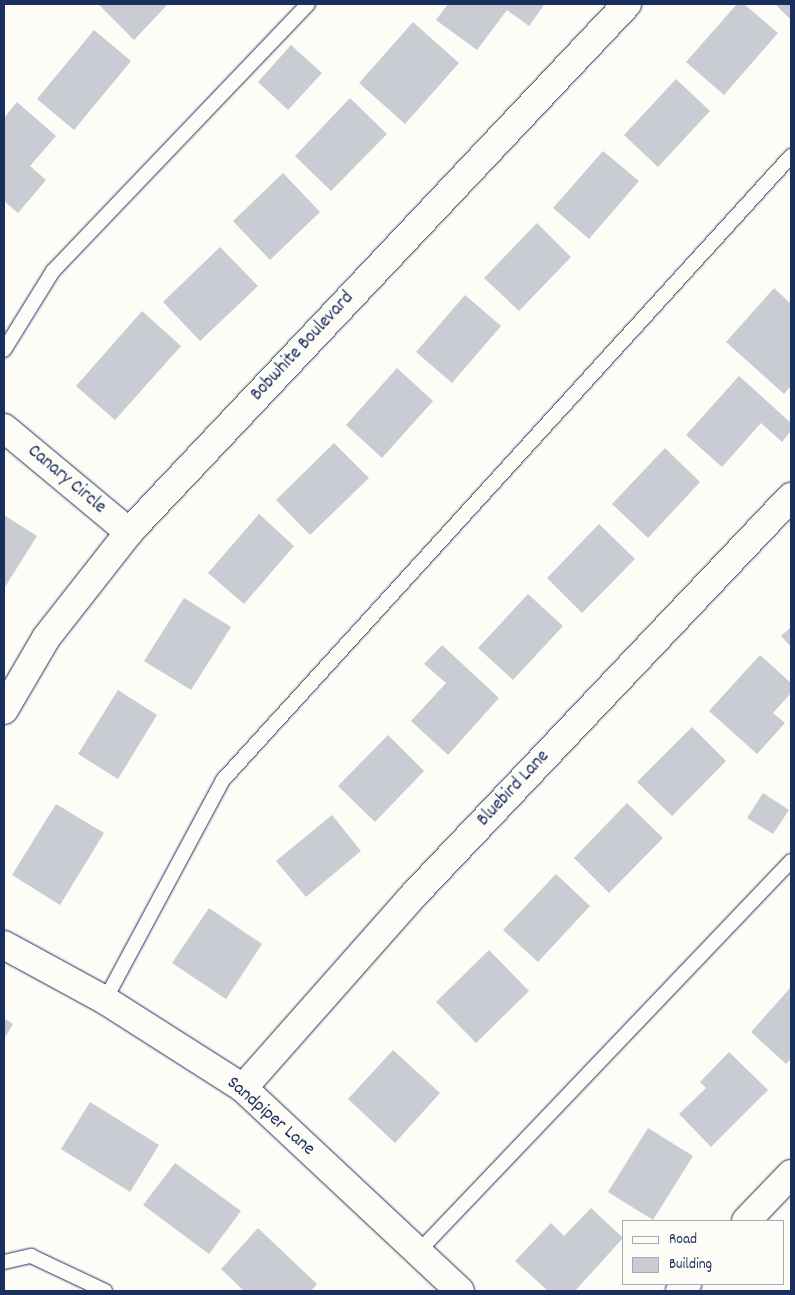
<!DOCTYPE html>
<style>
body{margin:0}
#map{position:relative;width:795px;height:1295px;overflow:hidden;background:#fdfcf7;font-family:Dekko,sans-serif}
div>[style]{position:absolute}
.building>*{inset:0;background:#c9ccd3}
.roads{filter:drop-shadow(0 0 1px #1b2f5e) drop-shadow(0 0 1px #1b2f5e)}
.lane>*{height:14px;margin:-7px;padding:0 7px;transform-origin:7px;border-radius:7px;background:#fdfcf7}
.street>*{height:28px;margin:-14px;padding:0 14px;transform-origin:14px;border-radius:14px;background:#fdfcf7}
span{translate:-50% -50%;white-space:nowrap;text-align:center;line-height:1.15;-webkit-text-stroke:4px #fdfcf7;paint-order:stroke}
.street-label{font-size:19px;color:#1b2f5e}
.frame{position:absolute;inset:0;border:5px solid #1b2f5e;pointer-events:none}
.legend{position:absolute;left:622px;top:1220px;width:162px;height:65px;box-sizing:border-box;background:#fdfcf7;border:1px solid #a3aaba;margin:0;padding:6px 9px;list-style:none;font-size:15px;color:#1b2f5e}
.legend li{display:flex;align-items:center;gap:10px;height:25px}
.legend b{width:25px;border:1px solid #a3aaba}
</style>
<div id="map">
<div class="building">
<div style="clip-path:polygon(98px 4px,168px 4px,134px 40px)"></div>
<div style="clip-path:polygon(448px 4px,543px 4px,544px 5px,529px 26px,507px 10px,477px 50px,436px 20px)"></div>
<div style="clip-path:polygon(737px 4px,744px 4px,778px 33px,724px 95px,686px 62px)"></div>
<div style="clip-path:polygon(775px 4px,791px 4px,791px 17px,790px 19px)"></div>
<div style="clip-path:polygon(413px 22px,459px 63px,405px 124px,359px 83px)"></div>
<div style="clip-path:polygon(94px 30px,131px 61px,74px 130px,37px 99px)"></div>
<div style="clip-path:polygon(291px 45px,322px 73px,288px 110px,258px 82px)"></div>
<div style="clip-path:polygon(676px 79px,710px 111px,658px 167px,624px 135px)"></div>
<div style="clip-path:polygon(350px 98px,387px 134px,331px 191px,295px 156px)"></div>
<div style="clip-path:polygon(17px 102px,56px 136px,30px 166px,46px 180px,18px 213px,4px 201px,4px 118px)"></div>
<div style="clip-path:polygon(603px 151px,639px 181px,589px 239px,553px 208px)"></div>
<div style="clip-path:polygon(283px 173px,320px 212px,270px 260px,233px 221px)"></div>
<div style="clip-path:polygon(537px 223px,571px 257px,519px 311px,484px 278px)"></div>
<div style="clip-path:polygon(220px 247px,258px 286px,200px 341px,163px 302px)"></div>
<div style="clip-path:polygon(774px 288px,791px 304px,791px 386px,784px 394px,726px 342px)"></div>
<div style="clip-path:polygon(465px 295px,501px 326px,452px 383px,416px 352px)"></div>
<div style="clip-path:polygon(142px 311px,181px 346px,115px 420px,76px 386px)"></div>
<div style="clip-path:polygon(397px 368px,433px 401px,382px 458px,346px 425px)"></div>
<div style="clip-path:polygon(739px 376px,791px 423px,791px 431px,782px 442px,761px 423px,722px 467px,686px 435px)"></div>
<div style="clip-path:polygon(334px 443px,369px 478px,310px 535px,276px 500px)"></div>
<div style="clip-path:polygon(665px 448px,700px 482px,648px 538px,612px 504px)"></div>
<div style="clip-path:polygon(259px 514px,294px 546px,244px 604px,208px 573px)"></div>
<div style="clip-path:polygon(4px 515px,37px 536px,5px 587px,4px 587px)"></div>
<div style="clip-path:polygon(599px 524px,635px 559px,582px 613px,547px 578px)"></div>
<div style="clip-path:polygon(528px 594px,563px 626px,513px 680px,478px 648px)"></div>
<div style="clip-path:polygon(184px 598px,231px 627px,191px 690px,144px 661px)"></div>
<div style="clip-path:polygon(791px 627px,791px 647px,781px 636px)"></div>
<div style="clip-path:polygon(442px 645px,499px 698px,448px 755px,411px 721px,446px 683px,424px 664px)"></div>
<div style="clip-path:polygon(760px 655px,791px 683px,791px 693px,773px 713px,785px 723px,757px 754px,709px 711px)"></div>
<div style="clip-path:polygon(118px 690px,157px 715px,118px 779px,78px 754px)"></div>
<div style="clip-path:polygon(692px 727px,726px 761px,672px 816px,637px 782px)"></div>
<div style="clip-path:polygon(388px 735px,424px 771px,375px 822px,338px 786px)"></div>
<div style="clip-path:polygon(763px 793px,789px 810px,773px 834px,747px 818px)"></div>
<div style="clip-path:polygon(627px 803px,663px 838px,609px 893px,574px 858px)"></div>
<div style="clip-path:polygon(56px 804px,104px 833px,60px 905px,12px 875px)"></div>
<div style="clip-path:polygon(332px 815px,361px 851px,306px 897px,276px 861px)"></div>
<div style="clip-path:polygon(556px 874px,590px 906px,538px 962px,503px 930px)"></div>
<div style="clip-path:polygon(209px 908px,262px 944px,226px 999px,172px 963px)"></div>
<div style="clip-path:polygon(489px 950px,529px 991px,476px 1043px,436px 1002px)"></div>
<div style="clip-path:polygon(791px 987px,791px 1059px,786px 1064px,751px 1032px)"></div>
<div style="clip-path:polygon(4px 1018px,13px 1024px,4px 1039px)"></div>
<div style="clip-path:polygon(393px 1050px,440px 1093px,395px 1143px,348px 1099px)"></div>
<div style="clip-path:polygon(729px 1052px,768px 1090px,711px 1147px,679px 1114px,706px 1088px,700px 1082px)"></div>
<div style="clip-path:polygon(90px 1102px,159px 1145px,130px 1192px,61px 1149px)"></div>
<div style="clip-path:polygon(648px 1128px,693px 1156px,653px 1220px,608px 1192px)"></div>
<div style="clip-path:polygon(175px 1163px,241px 1211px,209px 1254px,143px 1205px)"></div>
<div style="clip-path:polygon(591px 1208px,623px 1238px,575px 1291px,548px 1291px,515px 1261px,551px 1223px,564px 1236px)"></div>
<div style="clip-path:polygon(258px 1228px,317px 1284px,311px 1291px,244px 1291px,221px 1269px)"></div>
</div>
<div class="roads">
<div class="lane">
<div style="left:4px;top:350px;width:93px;rotate:-58.2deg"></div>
<div style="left:53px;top:271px;width:369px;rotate:-46.3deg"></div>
<div style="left:105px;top:1000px;width:250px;rotate:-61.8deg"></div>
<div style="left:223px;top:780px;width:844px;rotate:-47.69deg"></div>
<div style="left:418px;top:1252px;width:540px;rotate:-46.35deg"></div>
<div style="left:4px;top:1262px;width:28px;rotate:-13deg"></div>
<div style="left:31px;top:1256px;width:82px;rotate:25.3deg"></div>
</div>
<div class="street">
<div style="left:4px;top:428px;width:163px;rotate:39.8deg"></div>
<div style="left:4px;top:710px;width:83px;rotate:-59.7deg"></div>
<div style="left:46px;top:638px;width:135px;rotate:-51.9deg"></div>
<div style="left:129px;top:532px;width:726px;rotate:-46.67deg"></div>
<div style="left:4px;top:945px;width:115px;rotate:28.6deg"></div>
<div style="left:105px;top:1000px;width:164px;rotate:32.5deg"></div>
<div style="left:243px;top:1088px;width:297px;rotate:43.1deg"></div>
<div style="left:243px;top:1088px;width:252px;rotate:-48.5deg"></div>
<div style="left:410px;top:899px;width:554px;rotate:-46.54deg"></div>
<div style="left:746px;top:1221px;width:65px;rotate:-46.2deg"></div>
<div style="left:680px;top:1291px;width:10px;rotate:-45deg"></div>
</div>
</div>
<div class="street-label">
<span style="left:303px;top:347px;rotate:-47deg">Bobwhite Boulevard</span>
<span style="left:66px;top:480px;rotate:40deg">Canary Circle</span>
<span style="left:514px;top:789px;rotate:-47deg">Bluebird Lane</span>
<span style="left:270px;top:1117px;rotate:41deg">Sandpiper Lane</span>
</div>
<div class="frame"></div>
<ul class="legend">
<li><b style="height:6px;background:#fdfcf7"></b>Road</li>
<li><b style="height:14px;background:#c9ccd3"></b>Building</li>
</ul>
</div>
